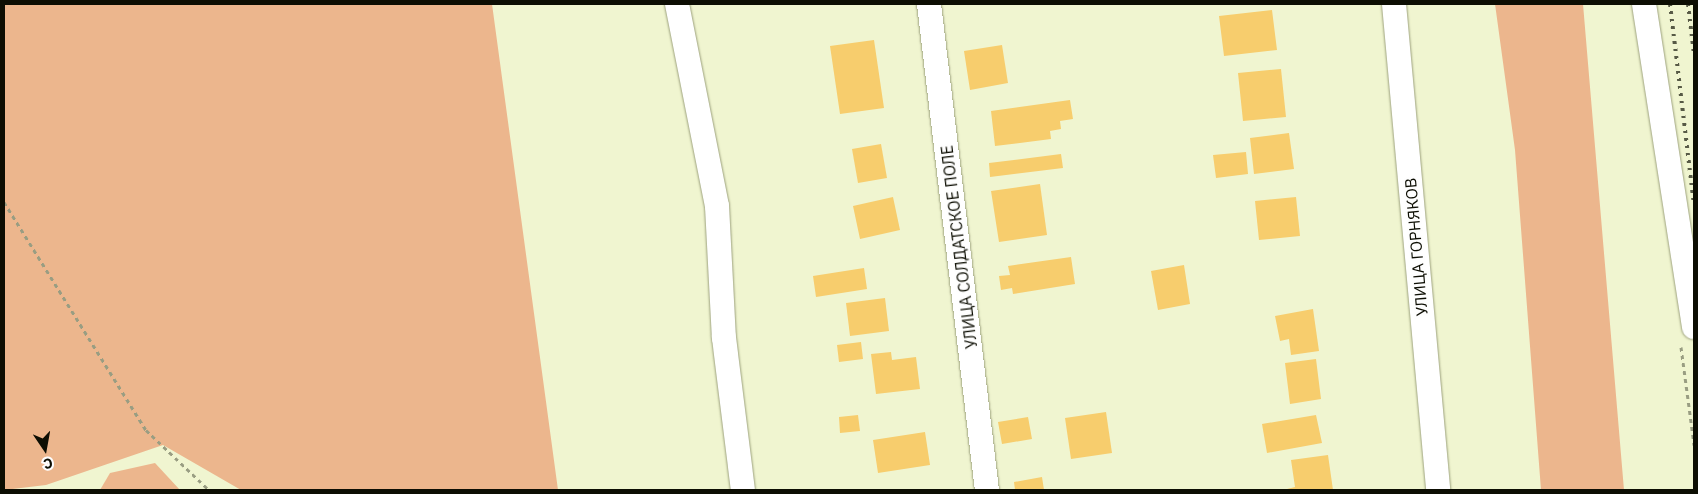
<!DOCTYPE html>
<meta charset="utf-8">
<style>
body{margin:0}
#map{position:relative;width:1698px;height:494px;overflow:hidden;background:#f0f5d0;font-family:"IBM Plex Sans",sans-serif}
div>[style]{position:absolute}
.green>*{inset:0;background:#ecb68d}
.building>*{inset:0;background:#f7cd6d}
.path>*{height:3px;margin-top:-1.5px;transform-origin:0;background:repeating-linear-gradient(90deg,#999d82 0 4px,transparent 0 8px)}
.roads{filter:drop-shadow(0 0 1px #9da27e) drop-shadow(0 0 1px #9da27e)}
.street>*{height:24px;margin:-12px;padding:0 12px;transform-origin:12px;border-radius:12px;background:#fff}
.rail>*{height:4px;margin-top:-2px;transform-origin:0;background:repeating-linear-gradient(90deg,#575a46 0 2.5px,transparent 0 7.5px)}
span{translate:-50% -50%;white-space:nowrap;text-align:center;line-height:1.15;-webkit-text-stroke:4.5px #fefefe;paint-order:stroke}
.street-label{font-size:16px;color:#0d0e03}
.frame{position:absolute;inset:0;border:5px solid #0d0e03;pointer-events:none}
.north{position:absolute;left:20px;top:424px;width:50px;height:50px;-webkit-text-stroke:4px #fefefe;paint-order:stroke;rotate:168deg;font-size:14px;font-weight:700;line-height:20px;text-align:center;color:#0d0e03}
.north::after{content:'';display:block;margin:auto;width:18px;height:22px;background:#0d0e03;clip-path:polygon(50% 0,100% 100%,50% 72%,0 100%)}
</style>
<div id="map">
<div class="green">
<div style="clip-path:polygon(4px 4px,492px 4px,558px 490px,241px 490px,163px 445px,46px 485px,4px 490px)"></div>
<div style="clip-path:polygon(1495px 4px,1583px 4px,1624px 490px,1541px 490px,1515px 150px)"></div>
<div style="clip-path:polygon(155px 463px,180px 490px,100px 490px,110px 473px)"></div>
</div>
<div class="building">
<div style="clip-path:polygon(1272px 10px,1277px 50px,1224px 56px,1219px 16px)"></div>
<div style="clip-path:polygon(874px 40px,884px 108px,840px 114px,830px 46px)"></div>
<div style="clip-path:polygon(1002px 45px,1008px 83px,970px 90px,964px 51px)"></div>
<div style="clip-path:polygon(1281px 69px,1286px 117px,1243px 121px,1238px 73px)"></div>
<div style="clip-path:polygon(1070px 100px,1073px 119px,1060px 121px,1061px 129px,1050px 131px,1051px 139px,995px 146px,991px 111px)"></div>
<div style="clip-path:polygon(1289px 133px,1294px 169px,1254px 174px,1250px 138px)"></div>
<div style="clip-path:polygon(881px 144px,887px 178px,858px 183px,852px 149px)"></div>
<div style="clip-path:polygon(1246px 152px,1248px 174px,1216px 178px,1213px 155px)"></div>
<div style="clip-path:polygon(1061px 154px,1063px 168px,990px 177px,989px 163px)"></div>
<div style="clip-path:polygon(1040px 184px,1047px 235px,999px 242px,991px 191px)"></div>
<div style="clip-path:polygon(893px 197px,900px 230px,860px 239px,853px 206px)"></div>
<div style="clip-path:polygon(1296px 197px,1300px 236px,1259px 240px,1255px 201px)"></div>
<div style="clip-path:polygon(1071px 257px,1075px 284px,1013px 294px,1012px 288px,1001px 290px,999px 276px,1010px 275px,1008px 266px)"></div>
<div style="clip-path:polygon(1184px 265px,1190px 304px,1158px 310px,1151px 271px)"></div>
<div style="clip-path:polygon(864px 268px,867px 289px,816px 297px,813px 276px)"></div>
<div style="clip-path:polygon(885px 298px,889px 331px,850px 336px,846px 303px)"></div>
<div style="clip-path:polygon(1313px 309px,1319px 351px,1291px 355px,1289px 339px,1280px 341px,1275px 316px)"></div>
<div style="clip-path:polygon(861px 342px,863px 359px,839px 362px,837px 345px)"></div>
<div style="clip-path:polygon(891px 352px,892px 360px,916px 357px,920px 389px,876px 394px,871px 354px)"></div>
<div style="clip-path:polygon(1316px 359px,1321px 399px,1290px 404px,1285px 363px)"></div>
<div style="clip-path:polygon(1106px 412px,1112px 453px,1071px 459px,1065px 418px)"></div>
<div style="clip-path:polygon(858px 415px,860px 431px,840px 433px,839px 417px)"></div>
<div style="clip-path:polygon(1316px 415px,1322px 443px,1267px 453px,1262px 424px)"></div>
<div style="clip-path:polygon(1028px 417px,1032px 439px,1002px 444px,998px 422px)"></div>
<div style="clip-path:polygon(925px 432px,930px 465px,878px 473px,873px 440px)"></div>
<div style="clip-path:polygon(1328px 455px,1333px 490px,1283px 490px,1295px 487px,1291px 460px)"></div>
<div style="clip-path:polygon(1042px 477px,1044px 490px,1015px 490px,1014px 482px)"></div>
</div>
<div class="path">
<div style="left:4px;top:202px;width:269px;rotate:58.1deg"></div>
<div style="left:146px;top:430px;width:87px;rotate:43.6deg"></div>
<div style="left:1681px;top:347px;width:99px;rotate:82.4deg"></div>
</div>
<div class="roads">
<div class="street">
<div style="left:677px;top:4px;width:206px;rotate:78.8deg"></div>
<div style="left:717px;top:206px;width:132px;rotate:87deg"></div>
<div style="left:724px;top:338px;width:153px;rotate:82.9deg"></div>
<div style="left:929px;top:4px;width:489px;rotate:83.2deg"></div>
<div style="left:1394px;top:4px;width:488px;rotate:84.8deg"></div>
<div style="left:1644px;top:4px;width:327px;rotate:81.2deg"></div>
</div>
</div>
<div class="rail">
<div style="left:1670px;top:4px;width:202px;rotate:83.2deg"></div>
<div style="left:1688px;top:4px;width:50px;rotate:83.2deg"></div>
</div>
<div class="street-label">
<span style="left:959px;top:247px;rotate:-97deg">УЛИЦА СОЛДАТСКОЕ ПОЛЕ</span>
<span style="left:1416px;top:247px;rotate:-95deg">УЛИЦА ГОРНЯКОВ</span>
</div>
<div class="frame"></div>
<div class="north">С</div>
</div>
